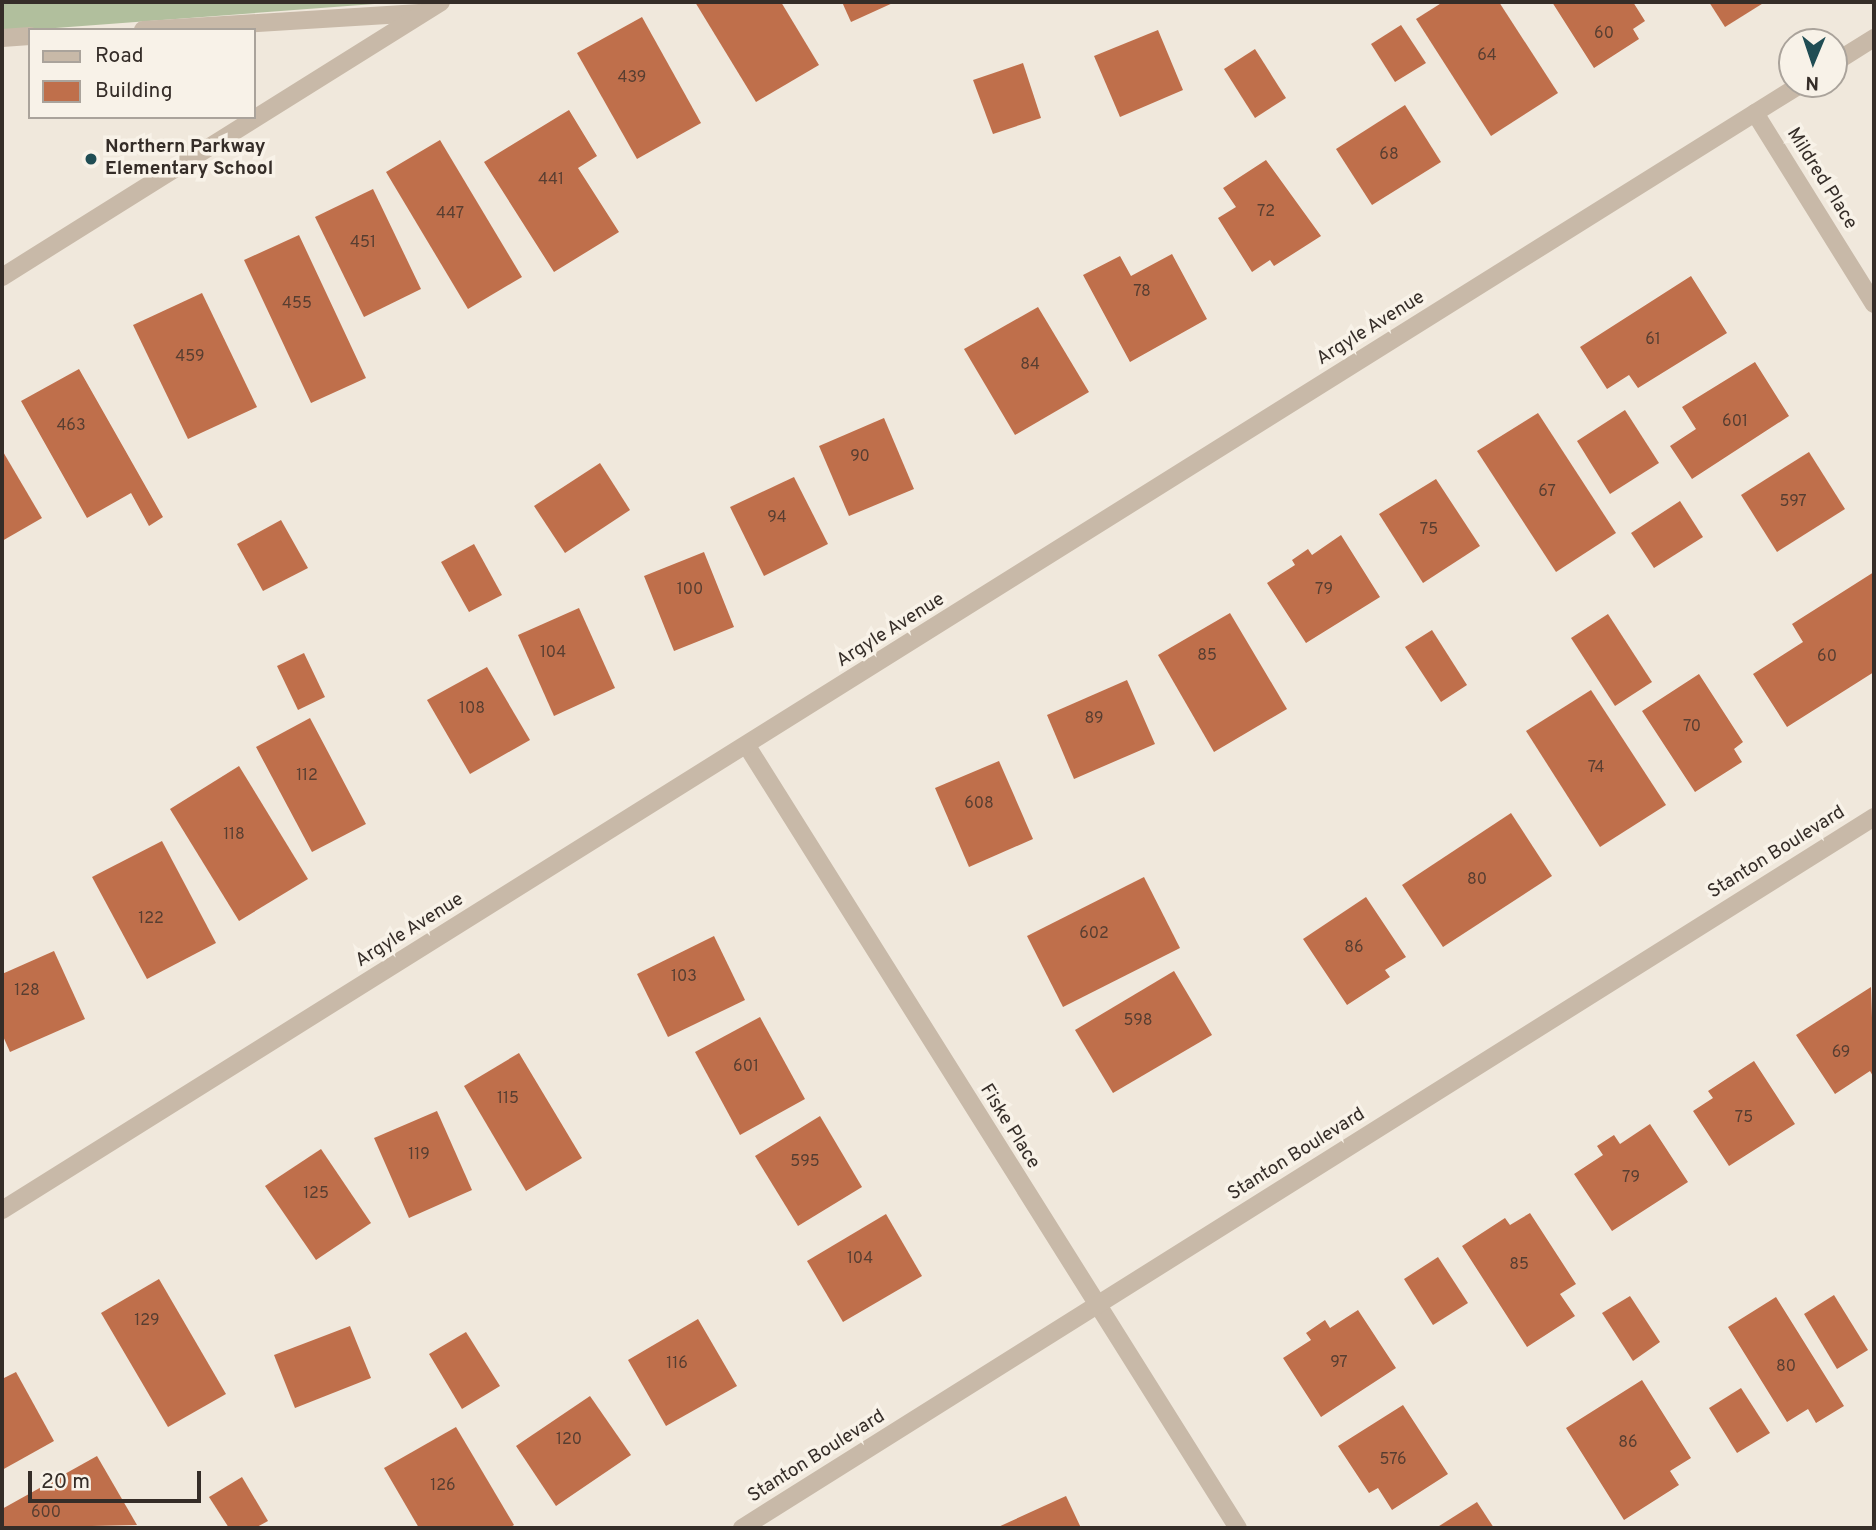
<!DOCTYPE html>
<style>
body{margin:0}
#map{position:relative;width:1876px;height:1530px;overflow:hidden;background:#f0e8dc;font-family:Overpass,sans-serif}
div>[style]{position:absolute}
.green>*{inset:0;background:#b1bf9d}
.building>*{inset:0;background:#bf6f4b}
.street>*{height:18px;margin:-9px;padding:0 9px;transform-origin:9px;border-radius:9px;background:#c8b9a8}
.dots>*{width:19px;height:19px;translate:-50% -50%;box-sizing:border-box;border:4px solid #f8f2e8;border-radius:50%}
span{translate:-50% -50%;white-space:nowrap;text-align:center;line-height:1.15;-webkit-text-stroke:7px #f8f2e8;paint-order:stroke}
.number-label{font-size:16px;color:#583e31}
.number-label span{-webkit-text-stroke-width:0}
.poi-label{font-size:19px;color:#352d28;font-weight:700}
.left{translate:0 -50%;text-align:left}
.street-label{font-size:19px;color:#352d28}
.frame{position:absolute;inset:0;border:4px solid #352d28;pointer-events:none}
.legend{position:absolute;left:28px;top:28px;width:228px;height:91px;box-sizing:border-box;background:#f8f2e8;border:2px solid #aaa39b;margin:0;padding:9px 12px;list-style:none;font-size:21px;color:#352d28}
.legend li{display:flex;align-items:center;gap:14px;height:35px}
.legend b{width:35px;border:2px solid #aaa39b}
.north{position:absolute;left:1778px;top:28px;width:70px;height:70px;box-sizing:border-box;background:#f8f2e8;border:2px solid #aaa39b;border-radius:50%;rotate:182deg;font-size:19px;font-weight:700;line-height:28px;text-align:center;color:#352d28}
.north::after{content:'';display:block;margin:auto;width:24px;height:32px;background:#204d54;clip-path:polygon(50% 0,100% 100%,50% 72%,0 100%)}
.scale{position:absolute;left:28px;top:1471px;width:173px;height:32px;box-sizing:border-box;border:4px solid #352d28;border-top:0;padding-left:9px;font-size:21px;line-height:24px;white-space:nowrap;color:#352d28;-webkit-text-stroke:5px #f8f2e8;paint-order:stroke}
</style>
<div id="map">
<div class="green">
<div style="clip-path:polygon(2px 2px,401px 2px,2px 32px)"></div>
</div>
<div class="building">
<div style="clip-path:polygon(695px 2px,781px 2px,819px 65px,756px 102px)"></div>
<div style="clip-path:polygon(842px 2px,895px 2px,851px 22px)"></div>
<div style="clip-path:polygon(1443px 2px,1499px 2px,1558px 93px,1491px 136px,1416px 19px)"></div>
<div style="clip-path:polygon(1552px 2px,1633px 2px,1645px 21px,1633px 29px,1639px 39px,1594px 68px)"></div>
<div style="clip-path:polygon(1709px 2px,1765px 2px,1725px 27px)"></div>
<div style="clip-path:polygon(642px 17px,701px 123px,637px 159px,577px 53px)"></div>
<div style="clip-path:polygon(1401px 25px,1426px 63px,1395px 82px,1371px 44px)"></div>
<div style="clip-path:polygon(1158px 30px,1183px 90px,1120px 117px,1094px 56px)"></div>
<div style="clip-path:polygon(1255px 49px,1286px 98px,1255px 118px,1224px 69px)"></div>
<div style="clip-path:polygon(1023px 63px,1041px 118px,993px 134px,973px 80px)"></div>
<div style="clip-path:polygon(1405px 105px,1441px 162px,1372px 205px,1336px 149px)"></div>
<div style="clip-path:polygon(569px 110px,597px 156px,578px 168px,619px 232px,554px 272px,484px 162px)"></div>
<div style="clip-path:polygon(440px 140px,522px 277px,468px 309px,386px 172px)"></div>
<div style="clip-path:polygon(1266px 160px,1321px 236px,1274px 266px,1270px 260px,1252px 272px,1218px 218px,1236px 207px,1223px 188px)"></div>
<div style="clip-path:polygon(373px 189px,421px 289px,364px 317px,315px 217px)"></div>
<div style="clip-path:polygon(299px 235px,366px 378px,311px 403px,244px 260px)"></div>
<div style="clip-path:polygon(1172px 254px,1207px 319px,1130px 362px,1083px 275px,1120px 256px,1131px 276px)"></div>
<div style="clip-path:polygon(1691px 276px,1727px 333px,1638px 388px,1629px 375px,1607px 389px,1580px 347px)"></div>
<div style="clip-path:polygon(202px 293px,257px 407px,188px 439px,133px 325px)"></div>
<div style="clip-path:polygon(1038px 307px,1089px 392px,1015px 435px,964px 349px)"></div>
<div style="clip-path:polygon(1755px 362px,1789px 416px,1692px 479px,1670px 446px,1696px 429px,1682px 407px)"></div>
<div style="clip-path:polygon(79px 369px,163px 517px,149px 526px,131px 493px,87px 518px,21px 401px)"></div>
<div style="clip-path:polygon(1625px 410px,1659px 463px,1610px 494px,1577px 441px)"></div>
<div style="clip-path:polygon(1538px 413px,1616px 533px,1556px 572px,1477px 451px)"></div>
<div style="clip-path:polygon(884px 418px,914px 489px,849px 516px,819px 446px)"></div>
<div style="clip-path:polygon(2px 450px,42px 518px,2px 541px)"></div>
<div style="clip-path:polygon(1809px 452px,1845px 509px,1777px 552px,1741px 495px)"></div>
<div style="clip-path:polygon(600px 463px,630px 510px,565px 553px,534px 506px)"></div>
<div style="clip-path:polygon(794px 477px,828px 544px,764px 576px,730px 507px)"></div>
<div style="clip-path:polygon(1436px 479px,1480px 546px,1423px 583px,1379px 514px)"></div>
<div style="clip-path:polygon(1680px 501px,1703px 537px,1654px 568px,1631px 533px)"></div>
<div style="clip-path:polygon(281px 520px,308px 568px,263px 591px,237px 544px)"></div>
<div style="clip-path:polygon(1341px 535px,1380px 597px,1306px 643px,1267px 583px,1295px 565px,1292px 560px,1308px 549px,1312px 555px)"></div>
<div style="clip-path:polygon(474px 544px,502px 595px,469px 612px,441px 562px)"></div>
<div style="clip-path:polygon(704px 552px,734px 627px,674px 651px,644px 576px)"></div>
<div style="clip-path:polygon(1874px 572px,1874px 672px,1787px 727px,1753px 674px,1803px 642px,1792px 624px)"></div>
<div style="clip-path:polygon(579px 608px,615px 688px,554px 716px,518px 635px)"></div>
<div style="clip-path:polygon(1230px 613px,1287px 709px,1214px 752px,1158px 655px)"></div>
<div style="clip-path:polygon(1608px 614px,1652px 682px,1615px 706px,1571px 638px)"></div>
<div style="clip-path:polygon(1432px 630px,1467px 685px,1441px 702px,1405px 647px)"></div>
<div style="clip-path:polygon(304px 653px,325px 697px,298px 710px,277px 666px)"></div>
<div style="clip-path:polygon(487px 667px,530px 740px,470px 774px,427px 700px)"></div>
<div style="clip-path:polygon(1699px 674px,1743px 742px,1734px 749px,1742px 762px,1695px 792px,1642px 711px)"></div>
<div style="clip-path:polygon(1127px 680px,1155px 744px,1074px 779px,1047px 715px)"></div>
<div style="clip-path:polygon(1591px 690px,1666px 805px,1600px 847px,1526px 731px)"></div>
<div style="clip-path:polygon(310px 718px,366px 824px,312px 852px,256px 747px)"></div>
<div style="clip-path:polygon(999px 761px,1033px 839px,969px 867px,935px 788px)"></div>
<div style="clip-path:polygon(239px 766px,308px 879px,239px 921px,170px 809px)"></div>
<div style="clip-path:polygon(1511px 813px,1552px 876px,1443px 947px,1402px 885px)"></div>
<div style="clip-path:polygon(162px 841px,216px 943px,147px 979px,92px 877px)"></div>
<div style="clip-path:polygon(1144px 877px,1180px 948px,1063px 1007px,1027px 936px)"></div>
<div style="clip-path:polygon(1366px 897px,1406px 957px,1385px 970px,1390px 977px,1347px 1005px,1303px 939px)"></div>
<div style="clip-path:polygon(714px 936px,745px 1000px,668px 1037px,637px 974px)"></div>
<div style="clip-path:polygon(54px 951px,85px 1019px,10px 1052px,2px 1034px,2px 974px)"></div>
<div style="clip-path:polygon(1174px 971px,1212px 1035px,1113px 1093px,1075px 1030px)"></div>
<div style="clip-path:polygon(1871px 987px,1874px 1078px,1870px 1071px,1835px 1094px,1796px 1035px)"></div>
<div style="clip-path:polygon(760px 1017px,805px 1099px,740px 1135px,695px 1052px)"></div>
<div style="clip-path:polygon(519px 1053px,582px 1158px,526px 1191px,464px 1086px)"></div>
<div style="clip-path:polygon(1754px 1061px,1795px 1124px,1729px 1166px,1693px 1111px,1713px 1098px,1708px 1091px)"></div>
<div style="clip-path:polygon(437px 1111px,472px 1190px,409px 1218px,374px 1138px)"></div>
<div style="clip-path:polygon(820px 1116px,862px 1187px,798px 1226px,755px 1156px)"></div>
<div style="clip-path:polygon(1650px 1124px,1688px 1182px,1612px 1231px,1574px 1174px,1603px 1155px,1597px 1146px,1614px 1135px,1620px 1144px)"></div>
<div style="clip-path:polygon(321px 1149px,371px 1223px,316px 1260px,265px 1186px)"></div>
<div style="clip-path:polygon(1530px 1213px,1576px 1284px,1560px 1294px,1575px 1316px,1527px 1347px,1462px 1246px,1505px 1218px,1510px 1225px)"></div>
<div style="clip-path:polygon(886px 1214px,922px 1276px,843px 1322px,807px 1261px)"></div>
<div style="clip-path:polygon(1438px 1257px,1468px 1303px,1433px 1325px,1404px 1279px)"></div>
<div style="clip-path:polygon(159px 1279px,226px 1394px,168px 1427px,101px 1313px)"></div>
<div style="clip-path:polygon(1834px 1295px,1868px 1350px,1837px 1369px,1804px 1314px)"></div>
<div style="clip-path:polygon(1630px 1296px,1660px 1342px,1633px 1361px,1602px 1313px)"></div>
<div style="clip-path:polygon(1776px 1297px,1844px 1406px,1816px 1423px,1808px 1409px,1787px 1422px,1728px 1327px)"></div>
<div style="clip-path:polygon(1358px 1310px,1396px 1368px,1321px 1417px,1283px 1358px,1311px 1340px,1306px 1333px,1325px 1320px,1330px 1328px)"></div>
<div style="clip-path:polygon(698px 1319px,737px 1386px,666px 1426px,628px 1360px)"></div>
<div style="clip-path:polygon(350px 1326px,371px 1378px,295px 1408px,274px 1355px)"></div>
<div style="clip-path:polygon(466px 1332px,500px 1386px,462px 1409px,429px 1354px)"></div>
<div style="clip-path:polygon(16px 1372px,54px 1441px,2px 1470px,2px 1379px)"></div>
<div style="clip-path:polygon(1642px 1380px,1691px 1458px,1670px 1471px,1679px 1485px,1624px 1520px,1566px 1428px)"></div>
<div style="clip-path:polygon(1741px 1388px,1770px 1433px,1737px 1453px,1709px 1408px)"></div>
<div style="clip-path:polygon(590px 1396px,631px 1455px,556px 1506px,516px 1446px)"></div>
<div style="clip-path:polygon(1403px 1405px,1448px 1474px,1392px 1510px,1378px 1488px,1369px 1493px,1338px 1446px)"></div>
<div style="clip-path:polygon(456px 1427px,514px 1525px,509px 1528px,419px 1528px,384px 1468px)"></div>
<div style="clip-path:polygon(97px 1456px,137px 1525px,2px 1528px,2px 1509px)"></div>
<div style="clip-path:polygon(242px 1477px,268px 1521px,255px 1528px,229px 1528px,209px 1497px)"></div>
<div style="clip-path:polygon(1066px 1496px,1081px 1528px,996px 1528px)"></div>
<div style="clip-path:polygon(1477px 1502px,1494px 1528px,1436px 1528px)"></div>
</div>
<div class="street">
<div style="left:143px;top:30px;width:277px;rotate:-3.5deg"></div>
<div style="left:2px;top:38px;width:28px;rotate:-4deg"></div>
<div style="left:1834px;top:63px;width:47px;rotate:-32deg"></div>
<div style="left:1755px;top:113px;width:225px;rotate:58.1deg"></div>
<div style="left:2px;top:277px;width:518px;rotate:-32.06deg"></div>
<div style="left:747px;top:746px;width:923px;rotate:57.88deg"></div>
<div style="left:2px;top:1210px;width:2122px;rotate:-32.04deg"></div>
<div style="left:742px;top:1528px;width:1337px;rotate:-32.13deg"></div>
</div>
<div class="dots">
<div style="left:91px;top:159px;background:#204d54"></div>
</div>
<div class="number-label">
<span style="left:1604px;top:34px">60</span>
<span style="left:1487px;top:56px">64</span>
<span style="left:632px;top:78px">439</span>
<span style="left:1389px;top:155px">68</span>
<span style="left:551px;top:180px">441</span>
<span style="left:1266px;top:212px">72</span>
<span style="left:450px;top:214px">447</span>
<span style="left:363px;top:243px">451</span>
<span style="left:1142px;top:292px">78</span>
<span style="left:297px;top:304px">455</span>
<span style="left:1653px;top:340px">61</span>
<span style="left:190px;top:357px">459</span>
<span style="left:1030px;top:365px">84</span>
<span style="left:1735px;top:422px">601</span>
<span style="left:71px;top:426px">463</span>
<span style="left:860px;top:457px">90</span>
<span style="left:1547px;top:492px">67</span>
<span style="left:1793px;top:502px">597</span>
<span style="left:777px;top:518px">94</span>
<span style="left:1429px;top:530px">75</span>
<span style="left:690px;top:590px">100</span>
<span style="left:1324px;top:590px">79</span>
<span style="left:553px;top:653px">104</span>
<span style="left:1207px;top:656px">85</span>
<span style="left:1827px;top:657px">60</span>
<span style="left:472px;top:709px">108</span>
<span style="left:1094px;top:719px">89</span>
<span style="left:1692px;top:727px">70</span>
<span style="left:1596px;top:768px">74</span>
<span style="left:307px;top:776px">112</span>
<span style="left:979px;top:804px">608</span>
<span style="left:234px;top:835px">118</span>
<span style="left:1477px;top:880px">80</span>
<span style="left:151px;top:919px">122</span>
<span style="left:1094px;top:934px">602</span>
<span style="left:1354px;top:948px">86</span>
<span style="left:684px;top:977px">103</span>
<span style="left:27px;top:991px">128</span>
<span style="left:1138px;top:1021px">598</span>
<span style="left:1841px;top:1053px">69</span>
<span style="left:746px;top:1067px">601</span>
<span style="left:508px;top:1099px">115</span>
<span style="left:1744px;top:1118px">75</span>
<span style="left:419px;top:1155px">119</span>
<span style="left:805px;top:1162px">595</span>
<span style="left:1631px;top:1178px">79</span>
<span style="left:316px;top:1194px">125</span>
<span style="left:860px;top:1259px">104</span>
<span style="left:1519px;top:1265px">85</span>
<span style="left:147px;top:1321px">129</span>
<span style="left:1339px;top:1363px">97</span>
<span style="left:677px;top:1364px">116</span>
<span style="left:1786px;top:1367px">80</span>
<span style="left:569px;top:1440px">120</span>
<span style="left:1628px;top:1443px">86</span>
<span style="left:1393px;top:1460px">576</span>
<span style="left:443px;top:1486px">126</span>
<span style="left:46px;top:1513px">600</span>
</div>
<div class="poi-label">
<span class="left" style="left:105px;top:159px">Northern Parkway<br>Elementary School</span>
</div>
<div class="street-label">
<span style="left:1821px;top:179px;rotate:58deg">Mildred Place</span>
<span style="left:1371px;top:329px;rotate:-32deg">Argyle Avenue</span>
<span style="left:891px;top:631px;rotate:-32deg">Argyle Avenue</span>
<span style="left:1777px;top:853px;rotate:-32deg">Stanton Boulevard</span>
<span style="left:410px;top:931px;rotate:-32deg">Argyle Avenue</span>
<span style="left:1009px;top:1127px;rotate:58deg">Fiske Place</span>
<span style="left:1297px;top:1155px;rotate:-32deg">Stanton Boulevard</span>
<span style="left:817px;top:1457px;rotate:-32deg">Stanton Boulevard</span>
</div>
<div class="frame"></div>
<ul class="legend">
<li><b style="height:9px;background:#c8b9a8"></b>Road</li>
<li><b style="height:19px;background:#bf6f4b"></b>Building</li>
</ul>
<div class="north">N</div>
<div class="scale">20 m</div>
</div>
